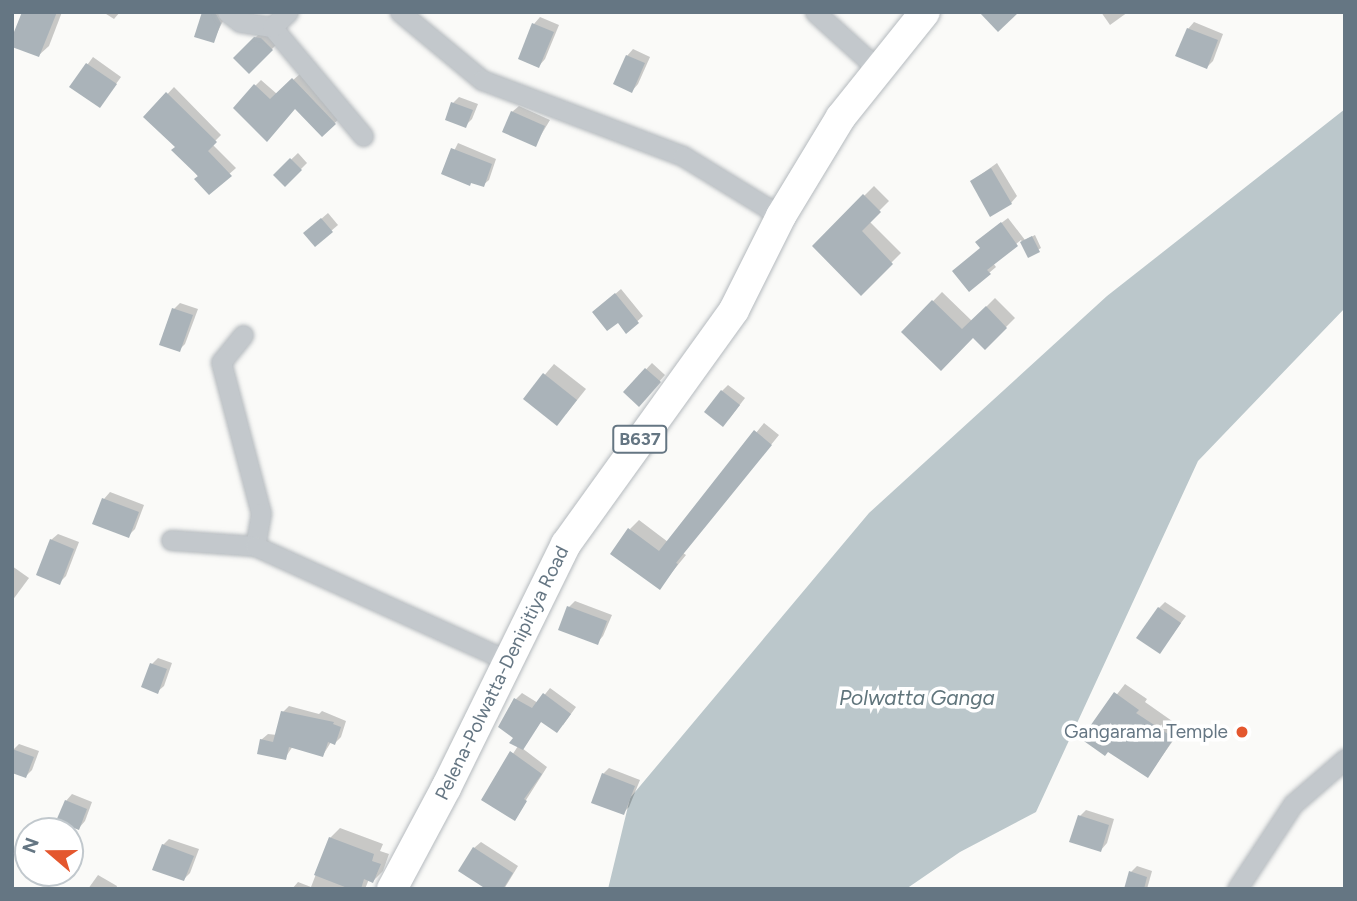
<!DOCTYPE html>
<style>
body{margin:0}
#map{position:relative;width:1357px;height:901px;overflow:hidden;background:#fafaf8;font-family:Figtree,sans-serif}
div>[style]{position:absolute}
.water>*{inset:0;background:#bbc7cb}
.shadow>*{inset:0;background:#0003}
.building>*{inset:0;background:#aab3b9}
.roads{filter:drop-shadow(0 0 2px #b5babe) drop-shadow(0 0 2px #b5babe)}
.street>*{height:19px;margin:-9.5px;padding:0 9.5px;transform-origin:9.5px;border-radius:9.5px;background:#c3c8cc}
.primary>*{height:30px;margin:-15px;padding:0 15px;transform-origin:15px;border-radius:15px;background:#fff}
.dots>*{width:19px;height:19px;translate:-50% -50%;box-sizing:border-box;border:4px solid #fff;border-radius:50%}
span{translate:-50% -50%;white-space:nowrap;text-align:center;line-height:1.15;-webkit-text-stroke:7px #fff;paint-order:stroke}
.shield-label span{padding:2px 5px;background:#fff;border:2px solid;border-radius:5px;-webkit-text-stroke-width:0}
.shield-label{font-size:18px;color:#657683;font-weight:700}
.street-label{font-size:19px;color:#657683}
.poi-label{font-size:19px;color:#657683}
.right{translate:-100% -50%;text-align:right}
.water-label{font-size:21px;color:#60757c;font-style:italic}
.frame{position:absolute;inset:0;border:14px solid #657683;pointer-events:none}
.north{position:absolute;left:14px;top:817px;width:70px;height:70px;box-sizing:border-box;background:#fff;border:2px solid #c1c8cd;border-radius:50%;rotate:290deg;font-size:19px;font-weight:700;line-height:28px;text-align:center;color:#657683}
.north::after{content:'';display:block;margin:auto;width:24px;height:32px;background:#e4572e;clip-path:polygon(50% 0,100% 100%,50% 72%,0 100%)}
</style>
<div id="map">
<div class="water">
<div style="clip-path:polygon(1345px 109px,1345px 308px,1198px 461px,1036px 812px,960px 852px,906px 889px,608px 889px,630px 798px,869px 513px,1107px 296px)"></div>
</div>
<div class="shadow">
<div style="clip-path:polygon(24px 12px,62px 12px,49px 46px,39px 55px)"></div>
<div style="clip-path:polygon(103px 12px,120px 12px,114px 19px)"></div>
<div style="clip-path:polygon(204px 12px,223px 12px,225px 17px,213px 41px)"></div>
<div style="clip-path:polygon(1101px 12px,1128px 12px,1110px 25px)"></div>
<div style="clip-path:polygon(540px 17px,559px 25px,545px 59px,539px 66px,520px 58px,534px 24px)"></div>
<div style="clip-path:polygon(1194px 22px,1223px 34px,1213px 61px,1207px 67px,1188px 29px)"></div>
<div style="clip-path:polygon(262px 31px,278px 43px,249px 72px,235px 58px)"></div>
<div style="clip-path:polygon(633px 49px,650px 57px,638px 84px,632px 91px,627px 56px)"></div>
<div style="clip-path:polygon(93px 57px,121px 77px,100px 106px,72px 86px)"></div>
<div style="clip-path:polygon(300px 74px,341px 117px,322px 135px,296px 107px,273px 133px,255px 86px,261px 80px,277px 94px)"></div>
<div style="clip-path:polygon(174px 87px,221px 135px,212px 144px,236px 168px,209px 192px,177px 147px,146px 117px)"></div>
<div style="clip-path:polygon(459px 97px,478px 104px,472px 119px,466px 125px,453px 103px)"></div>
<div style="clip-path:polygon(519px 106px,550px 120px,535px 145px,512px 112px)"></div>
<div style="clip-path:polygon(458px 143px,496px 159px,489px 180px,483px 185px,443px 173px)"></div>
<div style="clip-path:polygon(298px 153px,307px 163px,285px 185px,275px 175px)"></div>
<div style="clip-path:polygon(997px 163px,1017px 196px,1011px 203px,972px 181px)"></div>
<div style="clip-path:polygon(874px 186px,889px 201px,869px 221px,901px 253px,861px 293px,814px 246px)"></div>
<div style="clip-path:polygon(328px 213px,338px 225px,331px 231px,312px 227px)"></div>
<div style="clip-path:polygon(1008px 218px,1025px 240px,1035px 235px,1041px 248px,1029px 255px,1021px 240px,993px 263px,996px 267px,969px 290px,984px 236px)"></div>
<div style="clip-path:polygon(621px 289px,643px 316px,627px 331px,618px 320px,599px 308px)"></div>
<div style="clip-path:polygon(942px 292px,972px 321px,995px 298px,1015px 318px,985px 348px,973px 335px,903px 332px)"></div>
<div style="clip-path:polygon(180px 303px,198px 309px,185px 344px,179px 350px,174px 309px)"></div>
<div style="clip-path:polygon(652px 363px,665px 375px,645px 398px,625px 392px)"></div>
<div style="clip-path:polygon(554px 364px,586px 389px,566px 414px,525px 398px)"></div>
<div style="clip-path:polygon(728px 385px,745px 398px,729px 419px,722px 391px)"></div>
<div style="clip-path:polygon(764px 423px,779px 435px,683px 553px,686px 555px,659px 588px,630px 529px,639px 520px,668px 542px)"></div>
<div style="clip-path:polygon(110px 492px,144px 505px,135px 529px,128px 536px,104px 499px)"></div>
<div style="clip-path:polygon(58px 534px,79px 542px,66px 576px,59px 583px,51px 540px)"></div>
<div style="clip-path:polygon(12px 566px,29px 578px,12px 601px)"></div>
<div style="clip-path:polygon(575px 601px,612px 615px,603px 636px,597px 643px,569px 607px)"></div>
<div style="clip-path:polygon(1165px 602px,1186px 616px,1160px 652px,1159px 608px)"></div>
<div style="clip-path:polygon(158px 658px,172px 663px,164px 686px,157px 692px,152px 664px)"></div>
<div style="clip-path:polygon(1125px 684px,1147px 699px,1145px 702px,1182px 728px,1148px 776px,1109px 750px,1083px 738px)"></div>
<div style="clip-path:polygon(550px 688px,576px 707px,563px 725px,542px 720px,522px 748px,547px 767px,514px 819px,483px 799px,518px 746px,516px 699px,522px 693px,538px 703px)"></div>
<div style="clip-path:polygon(289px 706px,319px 714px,322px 711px,346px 721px,341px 737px,335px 743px,331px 742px,323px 755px,293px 746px,285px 758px,261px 740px,268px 734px,277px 735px,283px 712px)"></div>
<div style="clip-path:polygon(19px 744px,39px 751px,32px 770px,26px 776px,13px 750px)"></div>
<div style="clip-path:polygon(609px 768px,640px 780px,629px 807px,623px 813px,603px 774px)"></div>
<div style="clip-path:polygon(72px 794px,92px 802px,85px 821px,79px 828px,66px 801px)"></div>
<div style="clip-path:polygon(1086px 810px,1114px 819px,1107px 843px,1101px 850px,1080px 816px)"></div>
<div style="clip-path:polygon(340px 828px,383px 844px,380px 851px,389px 854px,383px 871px,373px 881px,369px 879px,365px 889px,292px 889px,298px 882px,311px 887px,330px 838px)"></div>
<div style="clip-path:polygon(169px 839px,199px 849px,190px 873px,184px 879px,163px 845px)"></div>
<div style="clip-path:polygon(481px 842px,518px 866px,504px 889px,489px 889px,474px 848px)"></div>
<div style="clip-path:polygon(1137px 866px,1152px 871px,1147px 889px,1125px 889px,1131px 872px)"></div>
<div style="clip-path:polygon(98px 875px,117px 886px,116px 889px,88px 889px)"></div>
</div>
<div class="building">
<div style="clip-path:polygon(22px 12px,57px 12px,39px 57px,12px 47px,12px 37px)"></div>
<div style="clip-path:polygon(202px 12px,215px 12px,221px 23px,214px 43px,194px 37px)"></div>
<div style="clip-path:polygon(979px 12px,1019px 12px,998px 32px)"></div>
<div style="clip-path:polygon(532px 23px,554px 32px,539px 68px,518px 59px)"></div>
<div style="clip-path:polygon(1187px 28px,1218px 40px,1207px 69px,1175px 56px)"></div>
<div style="clip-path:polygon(254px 37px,261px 38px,273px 50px,249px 74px,233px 58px)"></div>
<div style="clip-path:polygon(626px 55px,645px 63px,632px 93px,613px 84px)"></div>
<div style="clip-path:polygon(86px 63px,117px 84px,100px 108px,69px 87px)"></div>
<div style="clip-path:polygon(292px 78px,336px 124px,322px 137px,295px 109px,267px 142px,233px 108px,254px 84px,270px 99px)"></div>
<div style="clip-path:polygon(166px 92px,217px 142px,208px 151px,232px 176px,209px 195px,194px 179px,198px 176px,171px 150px,175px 147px,143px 117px)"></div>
<div style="clip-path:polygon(451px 102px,473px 110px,466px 128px,445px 120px)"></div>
<div style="clip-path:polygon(511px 111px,545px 126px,536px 147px,502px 132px)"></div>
<div style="clip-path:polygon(451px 148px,492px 164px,484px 187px,471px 183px,470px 186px,441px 174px)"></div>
<div style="clip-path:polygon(290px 158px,302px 170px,285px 187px,273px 175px)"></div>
<div style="clip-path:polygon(991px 168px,1012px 204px,990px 217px,970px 181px)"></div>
<div style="clip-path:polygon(863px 194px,881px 212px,862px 231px,893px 264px,861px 296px,812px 246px)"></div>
<div style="clip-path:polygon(321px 218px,333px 232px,315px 247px,303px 233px)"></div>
<div style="clip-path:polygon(1001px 222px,1018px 246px,987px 270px,991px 274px,969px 292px,952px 271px,980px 248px,975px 242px)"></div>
<div style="clip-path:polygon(1032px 236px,1040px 252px,1028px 258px,1020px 242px)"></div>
<div style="clip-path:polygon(615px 293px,639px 323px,626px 334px,618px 323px,607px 331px,592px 312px)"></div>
<div style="clip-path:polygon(932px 300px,962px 329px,986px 306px,1007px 328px,985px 350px,973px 338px,941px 371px,901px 332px)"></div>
<div style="clip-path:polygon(172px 308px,193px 315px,180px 352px,159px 345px)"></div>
<div style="clip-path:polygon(645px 368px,661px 382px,639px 407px,623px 392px)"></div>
<div style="clip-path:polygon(543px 373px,577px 400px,557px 426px,523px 399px)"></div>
<div style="clip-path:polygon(721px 390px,740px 405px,723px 427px,704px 412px)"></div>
<div style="clip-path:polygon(754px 430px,772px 445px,676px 563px,678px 564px,660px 590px,610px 554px,628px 528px,659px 551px)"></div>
<div style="clip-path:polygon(102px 498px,139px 512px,129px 538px,92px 524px)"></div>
<div style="clip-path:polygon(50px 539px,74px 549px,60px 585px,36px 575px)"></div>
<div style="clip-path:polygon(567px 606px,607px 621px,598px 645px,558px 630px)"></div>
<div style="clip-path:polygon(1158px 607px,1181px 623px,1160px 654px,1136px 638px)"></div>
<div style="clip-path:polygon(150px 663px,167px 669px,158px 694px,141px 687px)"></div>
<div style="clip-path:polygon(1114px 692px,1139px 710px,1136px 713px,1174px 738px,1148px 778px,1108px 752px,1105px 756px,1081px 739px)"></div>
<div style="clip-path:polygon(543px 693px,571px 714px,557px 733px,541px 722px,523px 750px,509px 743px,513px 738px,498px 727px,514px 698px,532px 708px)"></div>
<div style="clip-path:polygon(281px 711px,334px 722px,333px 724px,341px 727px,335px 745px,328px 742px,323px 757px,289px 747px,286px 760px,257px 754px,260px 739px,273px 742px)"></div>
<div style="clip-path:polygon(12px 749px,34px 757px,26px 778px,12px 773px)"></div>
<div style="clip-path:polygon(510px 751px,542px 774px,524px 799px,527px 801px,515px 821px,481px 800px)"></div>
<div style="clip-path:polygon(602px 773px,635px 786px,624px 815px,591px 803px)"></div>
<div style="clip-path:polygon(65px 800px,87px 809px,79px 830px,56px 821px)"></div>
<div style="clip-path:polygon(1078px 815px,1109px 825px,1101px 852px,1069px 842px)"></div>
<div style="clip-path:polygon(329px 837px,374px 854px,372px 861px,381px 864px,373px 883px,364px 879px,361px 889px,350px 889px,314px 875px)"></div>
<div style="clip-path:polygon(162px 844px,194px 856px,184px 881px,152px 870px)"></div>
<div style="clip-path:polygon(473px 847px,513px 873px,503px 889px,486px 889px,458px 871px)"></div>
<div style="clip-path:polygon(1129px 871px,1147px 877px,1144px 889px,1124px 889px)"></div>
</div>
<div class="roads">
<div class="street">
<div style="left:227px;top:12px;width:16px;rotate:38deg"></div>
<div style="left:240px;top:22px;width:32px;rotate:9deg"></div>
<div style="left:272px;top:27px;width:142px;rotate:50.1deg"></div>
<div style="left:400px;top:12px;width:107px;rotate:39.7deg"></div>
<div style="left:482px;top:80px;width:215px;rotate:20.7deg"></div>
<div style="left:683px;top:156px;width:115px;rotate:31.5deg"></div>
<div style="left:815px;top:12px;width:86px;rotate:42.2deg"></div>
<div style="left:272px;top:27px;width:22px;rotate:-43deg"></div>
<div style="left:243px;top:335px;width:35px;rotate:129deg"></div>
<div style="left:221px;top:362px;width:156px;rotate:75.2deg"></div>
<div style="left:261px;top:513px;width:34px;rotate:100deg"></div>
<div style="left:171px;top:540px;width:84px;rotate:4.1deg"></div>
<div style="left:255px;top:546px;width:279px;rotate:24.4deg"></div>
<div style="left:1237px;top:889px;width:102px;rotate:-56.6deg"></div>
<div style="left:1293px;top:804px;width:69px;rotate:-40.9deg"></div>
</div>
<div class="primary">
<div style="left:392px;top:889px;width:115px;rotate:-61.9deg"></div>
<div style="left:446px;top:788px;width:272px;rotate:-63.8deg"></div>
<div style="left:566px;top:544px;width:288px;rotate:-54.3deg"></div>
<div style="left:734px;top:310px;width:105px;rotate:-63.4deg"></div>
<div style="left:781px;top:216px;width:116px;rotate:-58.8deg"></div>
<div style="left:841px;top:117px;width:134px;rotate:-51.3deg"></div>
</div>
</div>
<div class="dots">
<div style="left:1242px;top:732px;background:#e4572e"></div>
</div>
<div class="shield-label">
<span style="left:640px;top:439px">B637</span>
</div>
<div class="street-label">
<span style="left:502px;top:673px;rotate:-64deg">Pelena-Polwatta-Denipitiya Road</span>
</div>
<div class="poi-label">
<span class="right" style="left:1228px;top:732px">Gangarama Temple</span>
</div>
<div class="water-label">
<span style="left:917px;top:698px">Polwatta Ganga</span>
</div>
<div class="frame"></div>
<div class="north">N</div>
</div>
